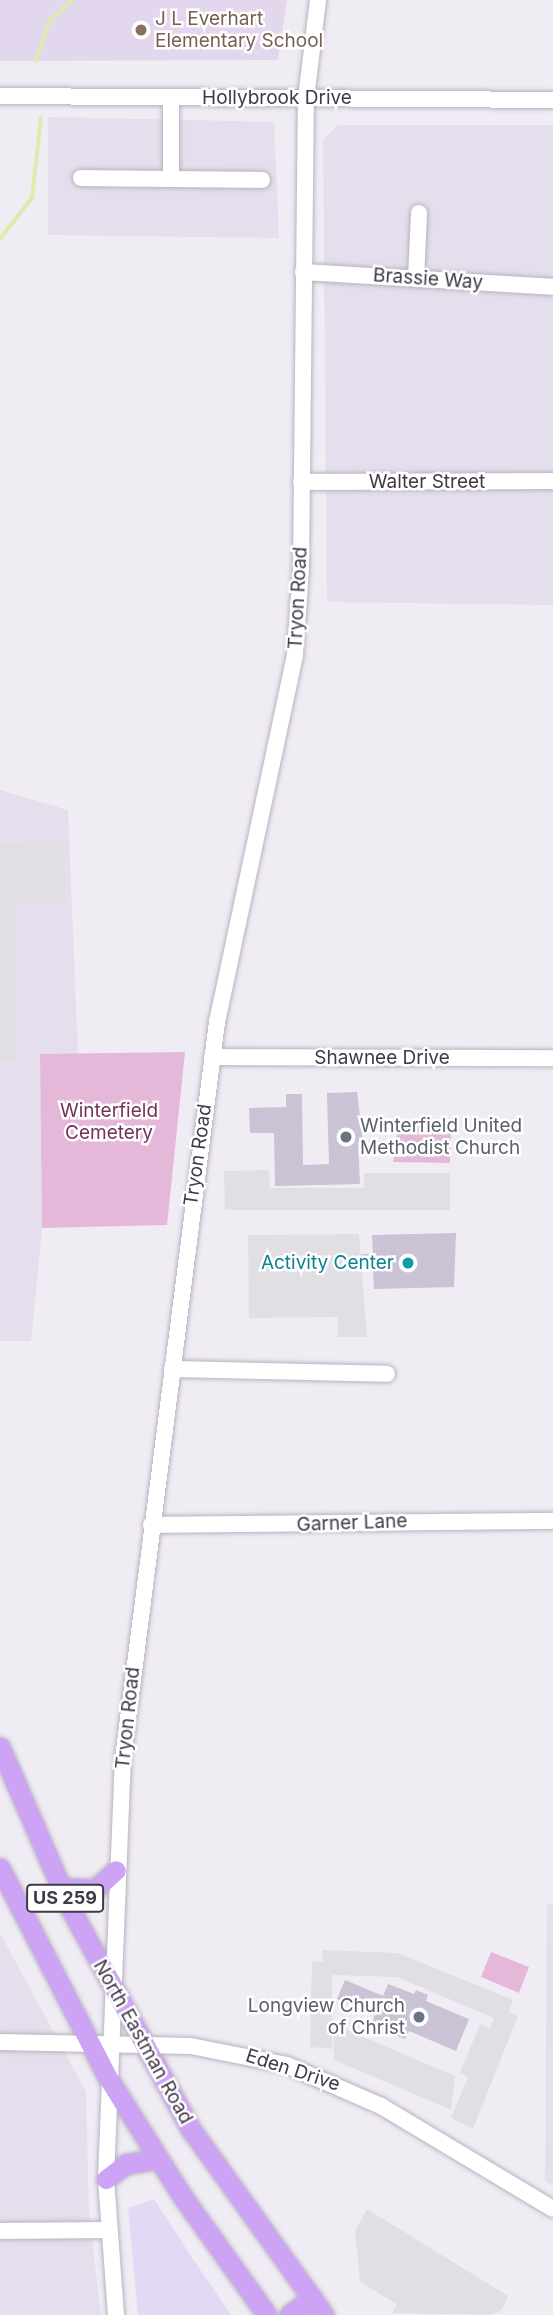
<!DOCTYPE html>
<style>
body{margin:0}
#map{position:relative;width:553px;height:2315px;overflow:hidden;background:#f0ecf4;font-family:Inter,sans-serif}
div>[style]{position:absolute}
.residential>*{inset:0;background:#e5deec}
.commercial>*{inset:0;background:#e3d9f4}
.education>*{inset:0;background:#e2d7ec}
.green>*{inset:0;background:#e5b8da}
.parking>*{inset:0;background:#e1dfe4}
.stream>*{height:3.5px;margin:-1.75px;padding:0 1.75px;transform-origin:1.75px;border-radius:1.75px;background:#dfebae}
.building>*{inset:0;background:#cac2d5}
.roads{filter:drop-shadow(0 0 2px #b9b2c2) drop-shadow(0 0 2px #b9b2c2)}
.minor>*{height:16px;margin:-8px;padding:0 8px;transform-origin:8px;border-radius:8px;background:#fff}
.major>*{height:19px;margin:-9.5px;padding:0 9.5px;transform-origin:9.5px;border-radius:9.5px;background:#cda3f6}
.dots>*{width:19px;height:19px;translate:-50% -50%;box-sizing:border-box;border:4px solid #fff;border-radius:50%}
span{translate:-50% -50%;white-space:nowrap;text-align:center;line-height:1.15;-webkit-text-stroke:5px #fff;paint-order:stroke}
.shield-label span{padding:2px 5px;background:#fff;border:2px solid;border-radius:5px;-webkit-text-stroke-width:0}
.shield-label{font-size:18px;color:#403a48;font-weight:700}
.education-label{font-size:19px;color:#785e54}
.left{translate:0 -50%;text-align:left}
.street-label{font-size:19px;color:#403a48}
.park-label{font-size:19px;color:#763159}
.worship-label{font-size:19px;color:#5b616d}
.right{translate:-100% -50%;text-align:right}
.culture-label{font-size:19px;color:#0d838f}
</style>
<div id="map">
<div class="residential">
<div style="clip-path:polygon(48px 117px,274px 122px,279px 238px,48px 235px)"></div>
<div style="clip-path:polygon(338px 125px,553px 125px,553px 605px,327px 602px,323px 140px)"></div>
<div style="clip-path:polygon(0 790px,68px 810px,78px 1054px,40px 1054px,42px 1228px,31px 1341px,0 1341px)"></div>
<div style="clip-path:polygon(547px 1904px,553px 1904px,553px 2186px,545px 2181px)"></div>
<div style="clip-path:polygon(0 1933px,86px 2092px,89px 2213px,101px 2315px,0 2315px)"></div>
</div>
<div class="commercial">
<div style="clip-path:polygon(154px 2199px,193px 2259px,231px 2315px,138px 2315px,128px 2208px)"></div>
</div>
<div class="education">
<div style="clip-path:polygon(0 0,287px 0,278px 60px,0 61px)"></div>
</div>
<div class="green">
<div style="clip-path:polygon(185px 1052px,167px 1225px,42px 1228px,40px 1054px)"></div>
<div style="clip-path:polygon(398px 1126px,451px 1126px,450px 1163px,393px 1162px)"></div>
<div style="clip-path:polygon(491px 1952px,529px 1967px,519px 1993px,481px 1977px)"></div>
</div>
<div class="parking">
<div style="clip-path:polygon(63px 841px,66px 903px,14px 905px,16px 1060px,0 1060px,0 844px)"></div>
<div style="clip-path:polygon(269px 1170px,270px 1188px,364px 1188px,364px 1173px,450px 1173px,450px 1210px,225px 1210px,224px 1171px)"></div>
<div style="clip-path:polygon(359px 1234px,367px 1337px,338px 1337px,338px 1317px,249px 1318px,248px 1235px)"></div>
<div style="clip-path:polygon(322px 1950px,398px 1953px,513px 2000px,509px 2012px,518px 2016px,473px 2129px,451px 2118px,468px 2077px,460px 2073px,480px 2024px,490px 2028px,494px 2018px,397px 1977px,332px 1975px,332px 2049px,310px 2047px,312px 1961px,323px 1962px)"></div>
<div style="clip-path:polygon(333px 2024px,455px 2076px,451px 2110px,334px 2060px)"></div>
<div style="clip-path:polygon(367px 2209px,508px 2296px,502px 2310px,492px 2315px,392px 2313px,397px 2304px,360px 2282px,355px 2231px)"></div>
</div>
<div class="stream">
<div style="left:36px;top:61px;width:43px;rotate:-71.1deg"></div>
<div style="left:50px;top:20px;width:30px;rotate:-42deg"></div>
<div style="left:0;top:239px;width:52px;rotate:-52deg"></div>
<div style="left:32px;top:198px;width:81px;rotate:-83.6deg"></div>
</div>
<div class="building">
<div style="clip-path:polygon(357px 1092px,363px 1141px,358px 1142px,360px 1184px,275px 1186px,274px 1133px,250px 1133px,249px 1108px,286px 1107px,286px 1094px,302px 1094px,303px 1165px,329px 1164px,327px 1093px)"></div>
<div style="clip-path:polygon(456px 1233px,454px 1287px,374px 1289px,373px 1271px,362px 1271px,361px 1254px,373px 1254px,372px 1235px)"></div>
<div style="clip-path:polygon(345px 1980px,383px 1996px,388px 1984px,414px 1994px,416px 1990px,428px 1995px,426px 2001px,469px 2019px,456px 2051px,409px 2031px,405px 2039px,371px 2025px,375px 2015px,337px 1999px)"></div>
</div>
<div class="roads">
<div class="minor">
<div style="left:0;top:96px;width:553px;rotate:0.41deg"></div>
<div style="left:171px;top:97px;width:82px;rotate:90deg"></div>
<div style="left:81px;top:178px;width:181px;rotate:0.6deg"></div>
<div style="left:303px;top:272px;width:250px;rotate:3.4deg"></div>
<div style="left:416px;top:279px;width:66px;rotate:-87.4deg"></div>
<div style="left:301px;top:482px;width:252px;rotate:-0.2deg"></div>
<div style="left:212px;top:1057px;width:341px;rotate:0.2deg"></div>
<div style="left:172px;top:1369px;width:215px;rotate:1.3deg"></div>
<div style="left:151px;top:1525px;width:402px;rotate:-0.6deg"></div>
<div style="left:0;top:2042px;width:191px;rotate:1.2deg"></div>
<div style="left:191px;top:2046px;width:98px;rotate:11.2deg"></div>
<div style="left:287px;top:2065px;width:103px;rotate:23.6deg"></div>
<div style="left:381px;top:2106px;width:200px;rotate:30.9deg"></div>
<div style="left:0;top:2231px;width:107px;rotate:-0.5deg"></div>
<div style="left:116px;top:2315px;width:136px;rotate:-94.2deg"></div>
<div style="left:106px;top:2179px;width:421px;rotate:-87.7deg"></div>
<div style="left:123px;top:1758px;width:742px;rotate:-82.72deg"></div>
<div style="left:217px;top:1022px;width:376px;rotate:-78deg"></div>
<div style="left:295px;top:654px;width:86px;rotate:-86deg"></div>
<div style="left:301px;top:568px;width:470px;rotate:-89.4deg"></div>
<div style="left:306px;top:98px;width:99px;rotate:-83deg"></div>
</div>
<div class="major">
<div style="left:0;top:1747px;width:173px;rotate:66.5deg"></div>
<div style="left:69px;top:1906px;width:253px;rotate:61.4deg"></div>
<div style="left:190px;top:2128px;width:230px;rotate:54.4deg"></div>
<div style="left:0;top:1868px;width:236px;rotate:62.8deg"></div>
<div style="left:108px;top:2078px;width:139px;rotate:57.9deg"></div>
<div style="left:182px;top:2196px;width:146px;rotate:54.5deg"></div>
<div style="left:60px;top:1888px;width:35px;rotate:2deg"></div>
<div style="left:95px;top:1889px;width:28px;rotate:-42deg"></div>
<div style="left:106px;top:2179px;width:25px;rotate:-37deg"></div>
<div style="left:126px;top:2164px;width:31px;rotate:-9deg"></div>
<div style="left:289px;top:2315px;width:29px;rotate:-36deg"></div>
</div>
</div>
<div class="dots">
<div style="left:141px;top:30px;background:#8d6e63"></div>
<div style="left:346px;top:1137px;background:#6b7280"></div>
<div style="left:408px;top:1263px;background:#0f9aa8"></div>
<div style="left:419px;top:2017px;background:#6b7280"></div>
</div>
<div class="shield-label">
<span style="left:65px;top:1898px">US 259</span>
</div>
<div class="education-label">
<span class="left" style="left:155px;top:30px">J L Everhart<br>Elementary School</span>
</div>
<div class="street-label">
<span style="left:277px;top:98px">Hollybrook Drive</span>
<span style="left:428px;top:279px;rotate:4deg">Brassie Way</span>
<span style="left:427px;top:482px">Walter Street</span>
<span style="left:298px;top:598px;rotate:-87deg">Tryon Road</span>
<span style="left:382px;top:1058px">Shawnee Drive</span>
<span style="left:198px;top:1155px;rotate:-82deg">Tryon Road</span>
<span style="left:352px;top:1523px;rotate:-2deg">Garner Lane</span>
<span style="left:128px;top:1718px;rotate:-84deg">Tryon Road</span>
<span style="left:143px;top:2042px;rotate:61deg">North Eastman Road</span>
<span style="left:293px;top:2070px;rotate:18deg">Eden Drive</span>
</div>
<div class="park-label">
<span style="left:109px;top:1122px">Winterfield<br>Cemetery</span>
</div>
<div class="worship-label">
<span class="left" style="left:360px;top:1137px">Winterfield United<br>Methodist Church</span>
<span class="right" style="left:405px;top:2017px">Longview Church<br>of Christ</span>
</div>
<div class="culture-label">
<span class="right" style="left:394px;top:1263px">Activity Center</span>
</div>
</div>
